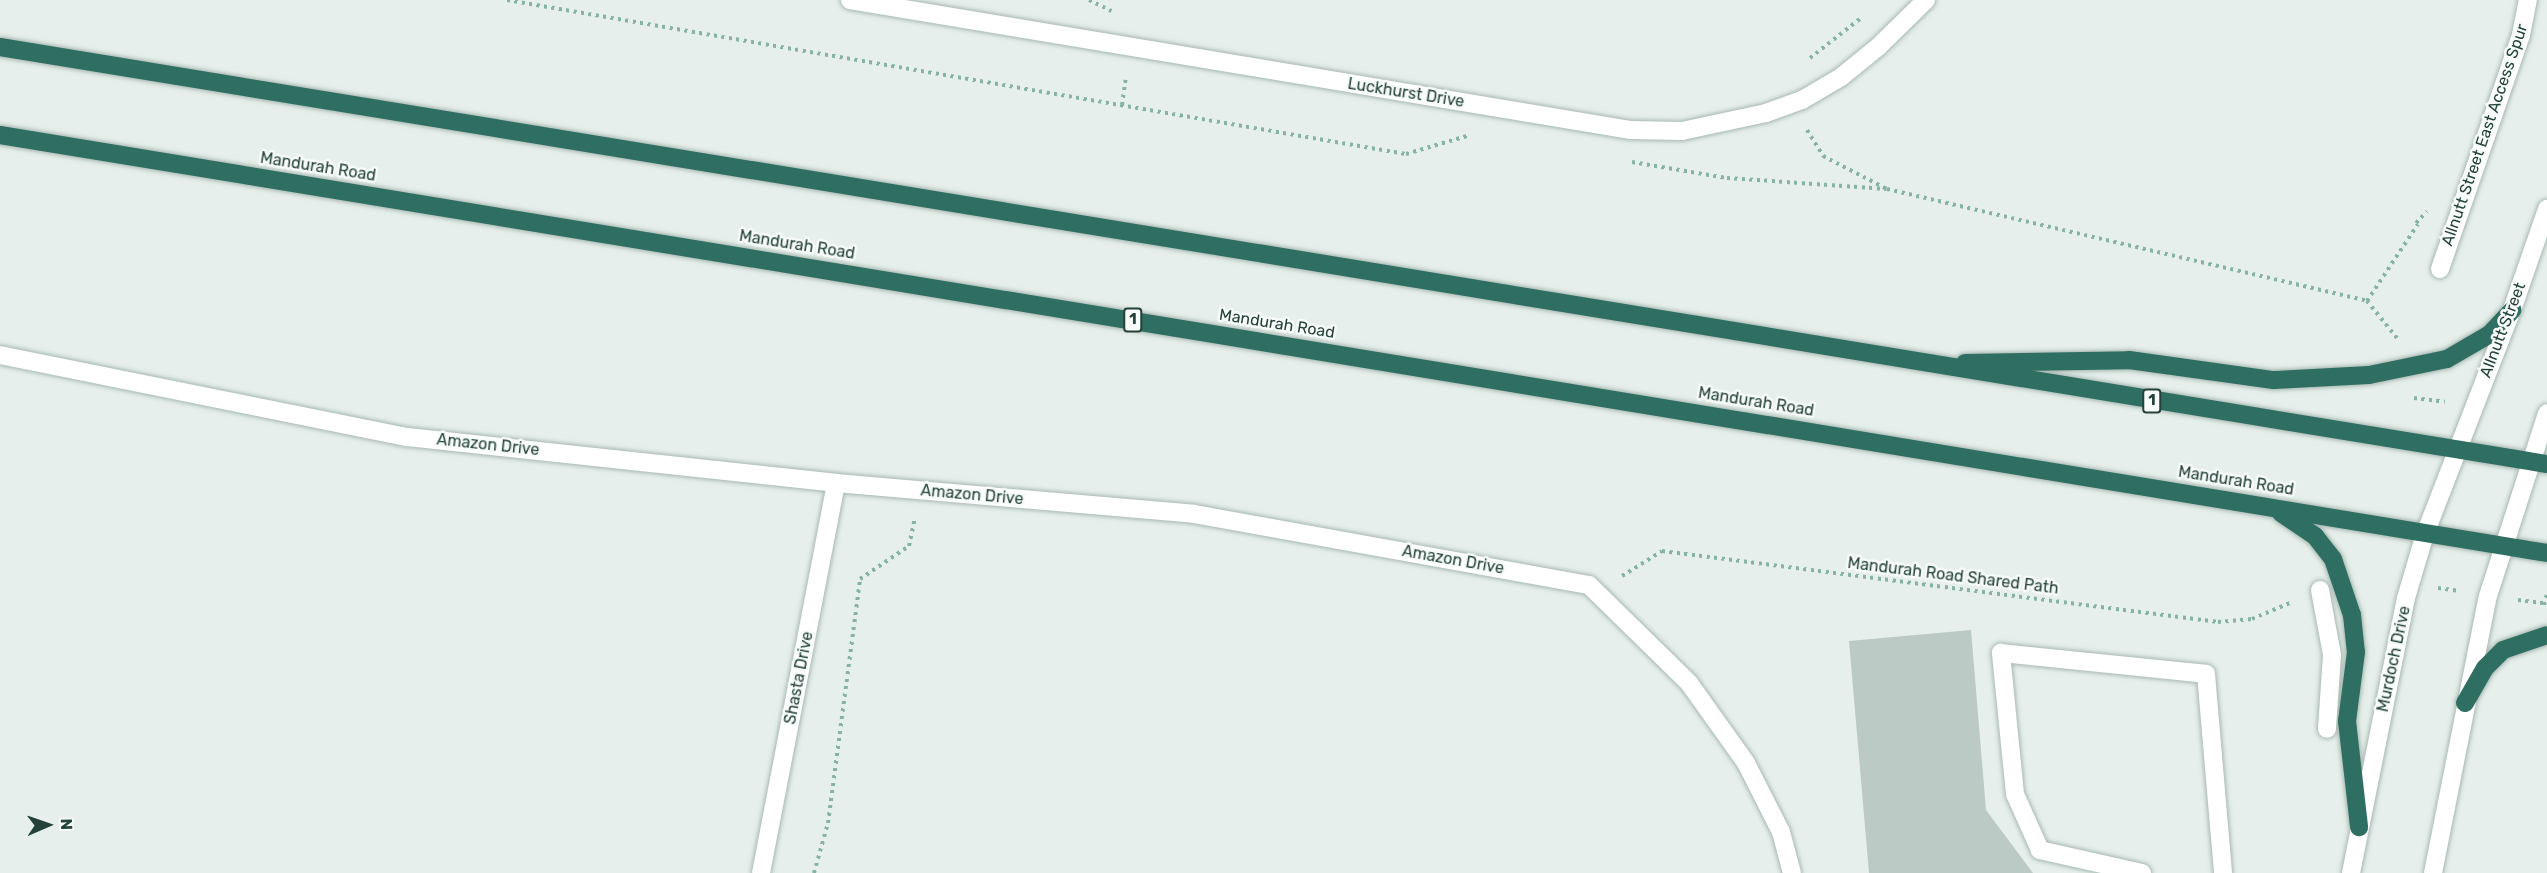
<!DOCTYPE html>
<style>
body{margin:0}
#map{position:relative;width:2547px;height:873px;overflow:hidden;background:#e6efeb;font-family:Rubik,sans-serif}
div>[style]{position:absolute}
.building>*{inset:0;background:#bbcac4}
.path>*{height:4px;margin-top:-2px;transform-origin:0;background:repeating-linear-gradient(90deg,#86b3a5 0 3px,transparent 0 7.5px)}
.roads{filter:drop-shadow(0 0 2px #a8b8b2) drop-shadow(0 0 2px #a8b8b2)}
.lane>*{height:18px;margin:-9px;padding:0 9px;transform-origin:9px;border-radius:9px;background:#fff}
.street>*{height:18px;margin:-9px;padding:0 9px;transform-origin:9px;border-radius:9px;background:#fff}
.secondary>*{height:18px;margin:-9px;padding:0 9px;transform-origin:9px;border-radius:9px;background:#fff}
.highway>*{height:18px;margin:-9px;padding:0 9px;transform-origin:9px;border-radius:9px;background:#2f6f62}
span{translate:-50% -50%;white-space:nowrap;text-align:center;line-height:1.15;-webkit-text-stroke:5px #f7fbf9;paint-order:stroke}
.shield-label span{padding:2px 4px;background:#f7fbf9;border:2px solid;border-radius:4px;-webkit-text-stroke-width:0}
.shield-label{font-size:15px;color:#24423a;font-weight:700}
.street-label{font-size:16px;color:#24423a}
.north{position:absolute;left:18px;top:795px;width:60px;height:60px;-webkit-text-stroke:4px #f7fbf9;paint-order:stroke;rotate:88deg;font-size:16px;font-weight:700;line-height:24px;text-align:center;color:#24423a}
.north::after{content:'';display:block;margin:auto;width:21px;height:27px;background:#24423a;clip-path:polygon(50% 0,100% 100%,50% 72%,0 100%)}
</style>
<div id="map">
<div class="building">
<div style="clip-path:polygon(1971px 630px,1986px 810px,2033px 873px,1869px 873px,1849px 641px)"></div>
</div>
<div class="path">
<div style="left:507px;top:0;width:912px;rotate:9.72deg"></div>
<div style="left:1406px;top:154px;width:67px;rotate:-16.5deg"></div>
<div style="left:1089px;top:0;width:25px;rotate:26deg"></div>
<div style="left:1810px;top:58px;width:65px;rotate:-38.1deg"></div>
<div style="left:1122px;top:105px;width:29px;rotate:-82deg"></div>
<div style="left:1807px;top:130px;width:31px;rotate:58deg"></div>
<div style="left:1823px;top:156px;width:72px;rotate:27.3deg"></div>
<div style="left:1887px;top:189px;width:493px;rotate:13.1deg"></div>
<div style="left:1632px;top:162px;width:96px;rotate:9.6deg"></div>
<div style="left:1727px;top:178px;width:160px;rotate:3.9deg"></div>
<div style="left:2416px;top:223px;width:16px;rotate:-47deg"></div>
<div style="left:2397px;top:338px;width:48px;rotate:-129deg"></div>
<div style="left:2367px;top:301px;width:92px;rotate:-56.5deg"></div>
<div style="left:2414px;top:398px;width:31px;rotate:7deg"></div>
<div style="left:1622px;top:576px;width:47px;rotate:-32deg"></div>
<div style="left:1662px;top:551px;width:561px;rotate:7.28deg"></div>
<div style="left:2218px;top:622px;width:34px;rotate:-5deg"></div>
<div style="left:2252px;top:619px;width:43px;rotate:-23deg"></div>
<div style="left:2438px;top:588px;width:22px;rotate:8deg"></div>
<div style="left:2518px;top:600px;width:25px;rotate:7deg"></div>
<div style="left:2544px;top:605px;width:11px;rotate:-75deg"></div>
<div style="left:814px;top:873px;width:52px;rotate:-74.4deg"></div>
<div style="left:828px;top:823px;width:246px;rotate:-82.5deg"></div>
<div style="left:860px;top:579px;width:59px;rotate:-34deg"></div>
<div style="left:909px;top:546px;width:29px;rotate:-78deg"></div>
</div>
<div class="roads">
<div class="lane">
<div style="left:2320px;top:590px;width:66px;rotate:79.5deg"></div>
<div style="left:2332px;top:655px;width:74px;rotate:93.9deg"></div>
<div style="left:2142px;top:873px;width:105px;rotate:-167.3deg"></div>
<div style="left:2040px;top:850px;width:61px;rotate:-114.1deg"></div>
<div style="left:2015px;top:794px;width:142px;rotate:-95.7deg"></div>
<div style="left:2001px;top:653px;width:206px;rotate:5.8deg"></div>
<div style="left:2206px;top:674px;width:200px;rotate:85.1deg"></div>
</div>
<div class="street">
<div style="left:850px;top:0;width:792px;rotate:9.45deg"></div>
<div style="left:1631px;top:130px;width:51px;rotate:1.1deg"></div>
<div style="left:1682px;top:131px;width:86px;rotate:-12.1deg"></div>
<div style="left:1766px;top:113px;width:38px;rotate:-20deg"></div>
<div style="left:1802px;top:100px;width:45px;rotate:-30.5deg"></div>
<div style="left:1841px;top:77px;width:48px;rotate:-39deg"></div>
<div style="left:1878px;top:47px;width:67px;rotate:-44.4deg"></div>
<div style="left:2440px;top:269px;width:248px;rotate:-70.9deg"></div>
<div style="left:2521px;top:35px;width:36px;rotate:-79deg"></div>
<div style="left:0;top:355px;width:415px;rotate:11.4deg"></div>
<div style="left:407px;top:437px;width:431px;rotate:6.1deg"></div>
<div style="left:836px;top:483px;width:359px;rotate:4.9deg"></div>
<div style="left:1194px;top:514px;width:401px;rotate:10.2deg"></div>
<div style="left:1589px;top:585px;width:140px;rotate:44.4deg"></div>
<div style="left:1689px;top:683px;width:98px;rotate:54.5deg"></div>
<div style="left:1746px;top:763px;width:77px;rotate:63.1deg"></div>
<div style="left:1781px;top:832px;width:42px;rotate:75deg"></div>
<div style="left:761px;top:873px;width:397px;rotate:-79.1deg"></div>
</div>
<div class="secondary">
<div style="left:2351px;top:873px;width:280px;rotate:-78.7deg"></div>
<div style="left:2406px;top:598px;width:67px;rotate:-73.5deg"></div>
<div style="left:2425px;top:534px;width:240px;rotate:-68.8deg"></div>
<div style="left:2512px;top:310px;width:107px;rotate:-70.9deg"></div>
<div style="left:2433px;top:873px;width:282px;rotate:-78.8deg"></div>
<div style="left:2488px;top:596px;width:192px;rotate:-72.1deg"></div>
</div>
<div class="highway">
<div style="left:0;top:47px;width:2581px;rotate:9.3deg"></div>
<div style="left:0;top:135px;width:2581px;rotate:9.32deg"></div>
<div style="left:1965px;top:363px;width:164px;rotate:-1deg"></div>
<div style="left:2129px;top:360px;width:146px;rotate:7.9deg"></div>
<div style="left:2274px;top:380px;width:95px;rotate:-3deg"></div>
<div style="left:2369px;top:375px;width:80px;rotate:-11.6deg"></div>
<div style="left:2447px;top:359px;width:50px;rotate:-30.2deg"></div>
<div style="left:2490px;top:334px;width:33px;rotate:-47deg"></div>
<div style="left:2281px;top:513px;width:41px;rotate:34.1deg"></div>
<div style="left:2315px;top:536px;width:29px;rotate:52deg"></div>
<div style="left:2333px;top:559px;width:59px;rotate:71.3deg"></div>
<div style="left:2352px;top:615px;width:37px;rotate:84deg"></div>
<div style="left:2356px;top:652px;width:70px;rotate:97.4deg"></div>
<div style="left:2347px;top:721px;width:107px;rotate:83.5deg"></div>
<div style="left:2465px;top:703px;width:40px;rotate:-60.3deg"></div>
<div style="left:2485px;top:668px;width:25px;rotate:-45deg"></div>
<div style="left:2503px;top:650px;width:46px;rotate:-18.8deg"></div>
</div>
</div>
<div class="shield-label">
<span style="left:1133px;top:320px">1</span>
<span style="left:2152px;top:401px">1</span>
</div>
<div class="street-label">
<span style="left:1406px;top:93px;rotate:9deg">Luckhurst Drive</span>
<span style="left:2485px;top:135px;rotate:-71deg">Allnutt Street East Access Spur</span>
<span style="left:318px;top:167px;rotate:9deg">Mandurah Road</span>
<span style="left:797px;top:245px;rotate:9deg">Mandurah Road</span>
<span style="left:1277px;top:324px;rotate:9deg">Mandurah Road</span>
<span style="left:2503px;top:330px;rotate:-69deg">Allnutt Street</span>
<span style="left:1756px;top:402px;rotate:9deg">Mandurah Road</span>
<span style="left:488px;top:445px;rotate:6deg">Amazon Drive</span>
<span style="left:2236px;top:481px;rotate:9deg">Mandurah Road</span>
<span style="left:972px;top:495px;rotate:5deg">Amazon Drive</span>
<span style="left:1453px;top:560px;rotate:10deg">Amazon Drive</span>
<span style="left:1953px;top:576px;rotate:7deg">Mandurah Road Shared Path</span>
<span style="left:2394px;top:659px;rotate:-78deg">Murdoch Drive</span>
<span style="left:799px;top:678px;rotate:-79deg">Shasta Drive</span>
</div>
<div class="north">N</div>
</div>
